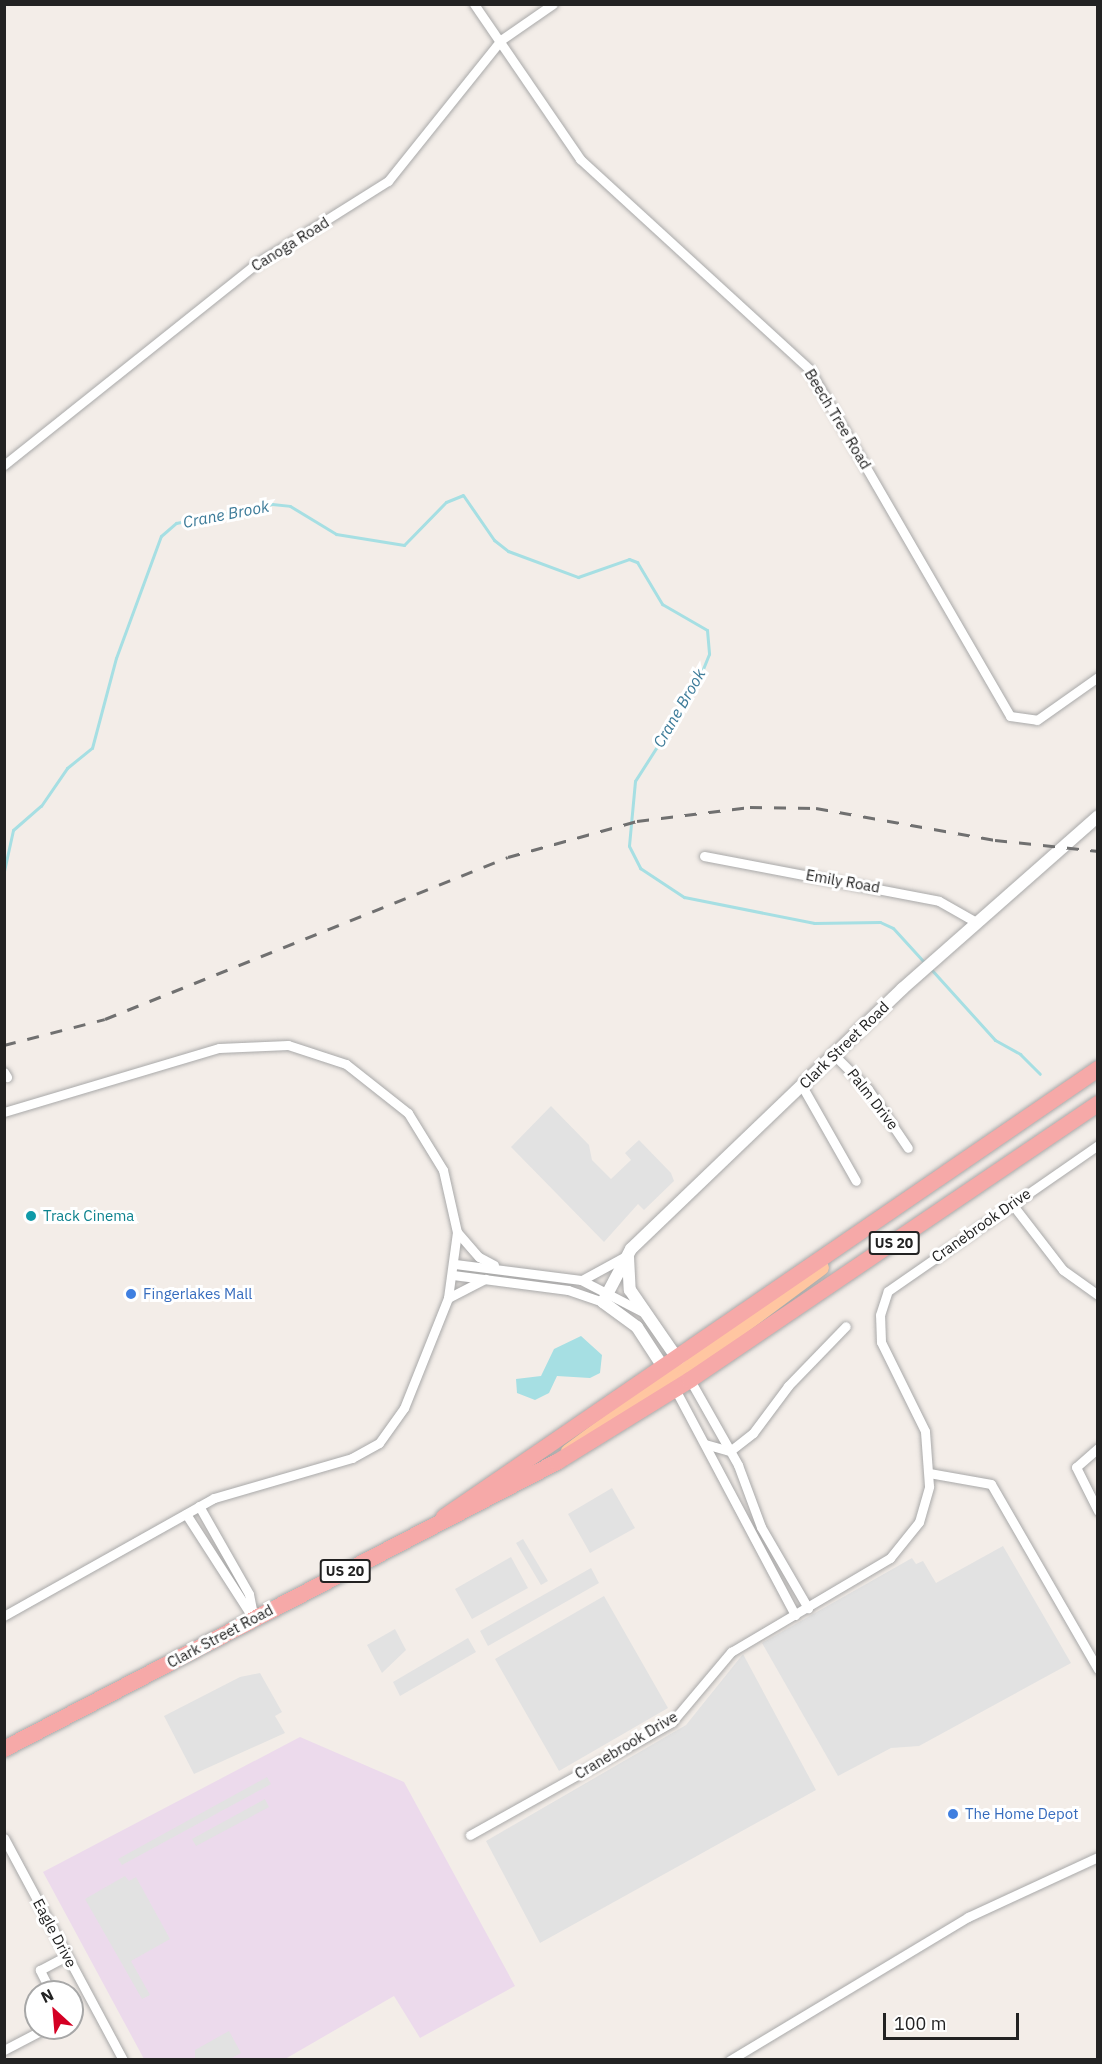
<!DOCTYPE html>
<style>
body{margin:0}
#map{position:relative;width:1102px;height:2064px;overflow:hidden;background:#f3ede8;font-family:"IBM Plex Sans",sans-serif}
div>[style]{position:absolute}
.industrial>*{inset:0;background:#ecdaec}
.parking>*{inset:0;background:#e2e2e2}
.water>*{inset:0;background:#a6dfe3}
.stream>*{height:3px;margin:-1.5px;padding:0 1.5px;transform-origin:1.5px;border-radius:1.5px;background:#a6dfe3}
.roads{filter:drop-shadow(0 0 2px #a9a9a9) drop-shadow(0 0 2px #a9a9a9)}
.minor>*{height:9px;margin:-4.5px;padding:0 4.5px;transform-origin:4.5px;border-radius:4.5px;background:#fff}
.tertiary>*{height:12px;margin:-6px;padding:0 6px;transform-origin:6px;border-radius:6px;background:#fff}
.primary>*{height:15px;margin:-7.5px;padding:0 7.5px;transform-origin:7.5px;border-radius:7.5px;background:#ffc6a1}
.trunk>*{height:16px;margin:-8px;padding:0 8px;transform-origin:8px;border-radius:8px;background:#f6a9a8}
.rail>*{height:3px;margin-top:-1.5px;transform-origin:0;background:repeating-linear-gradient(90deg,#707070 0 12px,transparent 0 24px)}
.dots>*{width:16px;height:16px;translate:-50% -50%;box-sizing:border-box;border:3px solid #fff;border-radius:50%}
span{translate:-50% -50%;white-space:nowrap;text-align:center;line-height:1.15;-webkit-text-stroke:6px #fff;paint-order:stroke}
.shield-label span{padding:2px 4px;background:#fff;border:2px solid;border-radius:4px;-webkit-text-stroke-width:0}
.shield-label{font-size:14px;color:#222;font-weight:700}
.street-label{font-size:15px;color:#222}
.culture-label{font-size:15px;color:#0d838f}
.left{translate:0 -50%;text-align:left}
.shop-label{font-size:15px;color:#366cbe}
.water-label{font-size:16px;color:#3b7a98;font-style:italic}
.frame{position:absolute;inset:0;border:6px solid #222;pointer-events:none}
.north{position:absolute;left:24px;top:1980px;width:60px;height:60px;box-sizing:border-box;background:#fff;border:2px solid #a7a7a7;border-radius:50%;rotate:334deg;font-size:16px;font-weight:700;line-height:24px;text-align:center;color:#222}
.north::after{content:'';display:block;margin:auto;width:21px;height:27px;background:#d40024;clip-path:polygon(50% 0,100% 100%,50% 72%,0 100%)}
.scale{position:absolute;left:883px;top:2013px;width:136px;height:27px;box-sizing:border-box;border:3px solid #222;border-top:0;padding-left:8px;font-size:18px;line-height:21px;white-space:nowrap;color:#222;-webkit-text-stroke:4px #fff;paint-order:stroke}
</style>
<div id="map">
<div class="industrial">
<div style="clip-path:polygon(300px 1737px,404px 1782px,515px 1986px,420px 2038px,394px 1996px,285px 2059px,144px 2059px,43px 1872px)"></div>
</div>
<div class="parking">
<div style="clip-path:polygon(551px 1106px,589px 1145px,592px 1160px,611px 1179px,631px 1160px,625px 1153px,639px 1140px,671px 1173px,674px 1181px,644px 1210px,638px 1204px,604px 1242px,511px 1147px)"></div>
<div style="clip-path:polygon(612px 1488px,635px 1528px,590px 1553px,568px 1514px)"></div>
<div style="clip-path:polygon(523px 1539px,548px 1581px,541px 1585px,516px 1543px)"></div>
<div style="clip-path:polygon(1003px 1546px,1071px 1663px,919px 1746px,891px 1748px,838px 1776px,762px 1643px,912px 1558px,916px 1564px,923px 1561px,936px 1583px)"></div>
<div style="clip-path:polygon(511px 1557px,528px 1588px,472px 1619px,455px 1589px)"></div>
<div style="clip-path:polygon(591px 1568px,599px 1583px,488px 1646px,480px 1631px)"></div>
<div style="clip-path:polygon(604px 1596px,668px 1708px,559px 1771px,495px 1659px)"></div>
<div style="clip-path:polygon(395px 1629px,406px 1650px,382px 1673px,367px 1645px)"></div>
<div style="clip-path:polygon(468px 1638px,476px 1652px,400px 1696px,393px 1682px)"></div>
<div style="clip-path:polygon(743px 1654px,816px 1790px,540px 1943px,486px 1841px,686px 1725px)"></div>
<div style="clip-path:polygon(260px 1673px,282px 1712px,275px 1716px,285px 1733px,194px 1774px,164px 1716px,240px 1677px)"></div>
<div style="clip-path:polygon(267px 1777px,271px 1784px,122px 1865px,118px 1859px)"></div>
<div style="clip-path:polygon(265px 1799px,269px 1807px,196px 1846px,192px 1839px)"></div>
<div style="clip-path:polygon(125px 1876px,129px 1881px,136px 1877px,170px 1939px,131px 1961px,150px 1995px,142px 1999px,85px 1899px)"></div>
<div style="clip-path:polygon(229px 2031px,241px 2053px,230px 2059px,195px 2059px,195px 2050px)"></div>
</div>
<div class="water">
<div style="clip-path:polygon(581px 1336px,602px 1355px,600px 1373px,590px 1378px,557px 1376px,549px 1393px,535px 1400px,517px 1393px,516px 1379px,541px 1376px,554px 1349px)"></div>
</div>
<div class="stream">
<div style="left:4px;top:871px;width:42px;rotate:-77.6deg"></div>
<div style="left:13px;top:830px;width:37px;rotate:-41deg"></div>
<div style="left:41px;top:806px;width:46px;rotate:-55.6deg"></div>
<div style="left:67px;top:768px;width:32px;rotate:-39deg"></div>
<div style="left:92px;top:748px;width:93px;rotate:-75.1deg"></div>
<div style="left:116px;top:658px;width:130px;rotate:-69.8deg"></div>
<div style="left:161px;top:536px;width:20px;rotate:-41deg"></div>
<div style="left:176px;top:523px;width:98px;rotate:-11.2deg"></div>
<div style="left:272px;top:504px;width:18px;rotate:6deg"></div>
<div style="left:290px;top:506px;width:54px;rotate:31.3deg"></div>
<div style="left:336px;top:534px;width:69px;rotate:9.2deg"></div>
<div style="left:404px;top:545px;width:60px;rotate:-45.7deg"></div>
<div style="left:446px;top:502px;width:18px;rotate:-22deg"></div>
<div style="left:463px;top:495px;width:55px;rotate:55.4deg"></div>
<div style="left:494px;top:540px;width:18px;rotate:38deg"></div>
<div style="left:508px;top:551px;width:75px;rotate:20.4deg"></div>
<div style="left:578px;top:577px;width:54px;rotate:-19.4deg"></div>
<div style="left:629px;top:559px;width:9px;rotate:21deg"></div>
<div style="left:637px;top:562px;width:49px;rotate:59.2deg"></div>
<div style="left:662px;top:604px;width:52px;rotate:30deg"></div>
<div style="left:707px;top:630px;width:24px;rotate:85deg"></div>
<div style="left:709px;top:654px;width:32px;rotate:112deg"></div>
<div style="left:697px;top:684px;width:115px;rotate:122.6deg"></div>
<div style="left:635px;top:781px;width:65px;rotate:95.3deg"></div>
<div style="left:629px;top:846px;width:25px;rotate:63deg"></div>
<div style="left:640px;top:868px;width:53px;rotate:33.4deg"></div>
<div style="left:684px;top:897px;width:133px;rotate:11.3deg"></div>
<div style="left:814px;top:923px;width:66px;rotate:-0.9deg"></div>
<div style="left:880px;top:922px;width:14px;rotate:25deg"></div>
<div style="left:893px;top:928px;width:47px;rotate:47.6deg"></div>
<div style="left:930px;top:968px;width:97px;rotate:47.9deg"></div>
<div style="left:995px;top:1040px;width:29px;rotate:29deg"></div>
<div style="left:1020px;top:1054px;width:28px;rotate:45deg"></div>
</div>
<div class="roads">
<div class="minor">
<div style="left:474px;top:4px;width:188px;rotate:55.6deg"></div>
<div style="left:580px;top:159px;width:311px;rotate:42.5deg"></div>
<div style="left:809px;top:369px;width:401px;rotate:59.9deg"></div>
<div style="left:1010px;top:716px;width:27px;rotate:8deg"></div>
<div style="left:1037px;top:720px;width:75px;rotate:-35.2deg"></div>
<div style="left:4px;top:465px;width:322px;rotate:-38.6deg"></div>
<div style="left:256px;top:264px;width:156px;rotate:-32.2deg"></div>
<div style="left:388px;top:181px;width:181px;rotate:-51.3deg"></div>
<div style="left:501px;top:40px;width:63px;rotate:-34.7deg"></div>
<div style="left:704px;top:856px;width:239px;rotate:10.8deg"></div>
<div style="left:939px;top:901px;width:43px;rotate:29.6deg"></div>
<div style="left:834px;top:1055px;width:48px;rotate:45deg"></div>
<div style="left:868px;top:1089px;width:71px;rotate:55.9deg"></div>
<div style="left:4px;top:1072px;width:6px;rotate:59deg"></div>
<div style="left:802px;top:1086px;width:109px;rotate:60.4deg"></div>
<div style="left:4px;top:1112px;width:224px;rotate:-16.6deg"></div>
<div style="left:219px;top:1048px;width:69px;rotate:-2.5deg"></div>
<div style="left:288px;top:1045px;width:61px;rotate:18.1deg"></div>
<div style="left:346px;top:1064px;width:79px;rotate:38.3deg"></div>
<div style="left:408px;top:1113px;width:67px;rotate:58.4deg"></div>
<div style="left:443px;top:1170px;width:64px;rotate:77.3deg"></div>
<div style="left:457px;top:1232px;width:67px;rotate:97.8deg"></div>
<div style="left:448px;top:1298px;width:118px;rotate:111.8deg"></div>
<div style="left:404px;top:1408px;width:43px;rotate:125.5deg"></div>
<div style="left:379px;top:1443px;width:31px;rotate:151deg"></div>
<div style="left:352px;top:1458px;width:144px;rotate:163.8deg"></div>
<div style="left:214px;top:1498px;width:241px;rotate:150.7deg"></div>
<div style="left:1012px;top:1204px;width:83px;rotate:52.3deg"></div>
<div style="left:1063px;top:1270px;width:43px;rotate:35.5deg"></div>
<div style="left:457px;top:1232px;width:33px;rotate:49deg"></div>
<div style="left:479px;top:1257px;width:17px;rotate:28deg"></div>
<div style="left:455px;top:1264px;width:127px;rotate:7.2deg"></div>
<div style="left:581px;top:1280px;width:68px;rotate:27.3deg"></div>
<div style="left:453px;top:1275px;width:116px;rotate:7.4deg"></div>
<div style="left:568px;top:1290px;width:37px;rotate:19deg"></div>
<div style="left:582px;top:1280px;width:48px;rotate:-28.7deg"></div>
<div style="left:448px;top:1298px;width:42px;rotate:-27.2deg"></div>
<div style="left:690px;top:1380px;width:98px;rotate:60.5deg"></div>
<div style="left:738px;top:1465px;width:66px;rotate:69.6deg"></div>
<div style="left:761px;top:1527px;width:94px;rotate:59.9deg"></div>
<div style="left:675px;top:1389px;width:256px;rotate:62deg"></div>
<div style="left:705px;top:1444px;width:26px;rotate:16deg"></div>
<div style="left:1098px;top:1448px;width:29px;rotate:139deg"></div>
<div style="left:1076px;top:1467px;width:49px;rotate:63.4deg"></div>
<div style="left:730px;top:1451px;width:29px;rotate:-38deg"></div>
<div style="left:753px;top:1433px;width:59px;rotate:-53.3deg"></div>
<div style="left:788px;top:1386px;width:83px;rotate:-46deg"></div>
<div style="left:929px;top:1473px;width:63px;rotate:10.1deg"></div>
<div style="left:991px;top:1484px;width:214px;rotate:60deg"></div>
<div style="left:199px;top:1506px;width:101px;rotate:60.4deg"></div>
<div style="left:249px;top:1594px;width:25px;rotate:79deg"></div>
<div style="left:186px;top:1514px;width:124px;rotate:57.2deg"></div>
<div style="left:470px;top:1835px;width:231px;rotate:-29.2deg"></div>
<div style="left:672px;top:1722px;width:92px;rotate:-49.9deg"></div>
<div style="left:731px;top:1652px;width:185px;rotate:-30.6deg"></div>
<div style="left:890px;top:1558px;width:46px;rotate:-51.1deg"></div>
<div style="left:919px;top:1522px;width:37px;rotate:-74deg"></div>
<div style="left:929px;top:1486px;width:55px;rotate:-94.2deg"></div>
<div style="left:925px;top:1431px;width:99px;rotate:-116.3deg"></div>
<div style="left:881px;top:1342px;width:27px;rotate:-92deg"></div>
<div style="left:880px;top:1315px;width:25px;rotate:-72deg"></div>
<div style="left:888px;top:1291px;width:256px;rotate:-34.8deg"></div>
<div style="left:4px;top:1838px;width:252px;rotate:61.8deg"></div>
<div style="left:51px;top:1992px;width:25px;rotate:-117deg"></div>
<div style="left:40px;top:1970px;width:30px;rotate:-28deg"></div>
<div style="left:4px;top:2050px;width:47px;rotate:-27.6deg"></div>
<div style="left:730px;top:2060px;width:278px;rotate:-31deg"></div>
<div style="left:968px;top:1917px;width:143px;rotate:-24.8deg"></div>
</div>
<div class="tertiary">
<div style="left:628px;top:1257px;width:33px;rotate:87deg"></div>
<div style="left:630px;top:1290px;width:90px;rotate:55.4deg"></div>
<div style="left:667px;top:1373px;width:55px;rotate:-123.1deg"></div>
<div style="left:637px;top:1327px;width:42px;rotate:-143.7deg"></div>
<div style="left:603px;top:1302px;width:60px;rotate:-62.2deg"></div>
<div style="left:631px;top:1249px;width:376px;rotate:-43.8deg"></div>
<div style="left:902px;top:989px;width:261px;rotate:-41.4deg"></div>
</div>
<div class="primary">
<div style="left:675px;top:1389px;width:13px;rotate:-77deg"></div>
<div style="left:678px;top:1376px;width:23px;rotate:-41deg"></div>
<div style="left:695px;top:1361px;width:157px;rotate:-36.7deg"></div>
<div style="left:568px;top:1451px;width:104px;rotate:-36.4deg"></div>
<div style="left:652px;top:1389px;width:21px;rotate:-41deg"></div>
<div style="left:668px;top:1375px;width:17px;rotate:-66deg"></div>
</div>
<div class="trunk">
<div style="left:444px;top:1517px;width:793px;rotate:-34.41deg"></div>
<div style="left:4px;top:1749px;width:623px;rotate:-27.43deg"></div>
<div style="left:557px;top:1462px;width:156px;rotate:-31.7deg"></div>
<div style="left:690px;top:1380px;width:493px;rotate:-34.1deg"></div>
</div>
</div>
<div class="rail">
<div style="left:4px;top:1045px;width:104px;rotate:-14.4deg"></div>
<div style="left:105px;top:1019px;width:434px;rotate:-21.9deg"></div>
<div style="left:508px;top:857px;width:134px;rotate:-15.6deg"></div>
<div style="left:637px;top:821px;width:114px;rotate:-7.1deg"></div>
<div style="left:750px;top:807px;width:66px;rotate:0.9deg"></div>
<div style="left:816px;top:808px;width:182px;rotate:10.1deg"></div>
<div style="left:995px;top:840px;width:104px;rotate:6.1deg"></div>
</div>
<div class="dots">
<div style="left:31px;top:1216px;background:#0f9aa8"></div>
<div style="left:131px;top:1294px;background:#3f7fe0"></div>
<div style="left:953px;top:1814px;background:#3f7fe0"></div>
</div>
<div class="shield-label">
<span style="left:894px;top:1243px">US 20</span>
<span style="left:345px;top:1571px">US 20</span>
</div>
<div class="street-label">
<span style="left:290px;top:244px;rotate:-32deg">Canoga Road</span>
<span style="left:838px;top:419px;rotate:59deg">Beech Tree Road</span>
<span style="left:843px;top:881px;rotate:10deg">Emily Road</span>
<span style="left:844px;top:1045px;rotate:-44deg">Clark Street Road</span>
<span style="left:873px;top:1099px;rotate:52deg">Palm Drive</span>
<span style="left:981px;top:1225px;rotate:-35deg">Cranebrook Drive</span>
<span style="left:220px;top:1636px;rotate:-28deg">Clark Street Road</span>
<span style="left:626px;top:1745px;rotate:-31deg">Cranebrook Drive</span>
<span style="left:55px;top:1933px;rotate:62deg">Eagle Drive</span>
</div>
<div class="culture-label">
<span class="left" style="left:43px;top:1216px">Track Cinema</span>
</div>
<div class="shop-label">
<span class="left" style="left:143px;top:1294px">Fingerlakes Mall</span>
<span class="left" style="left:965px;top:1814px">The Home Depot</span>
</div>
<div class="water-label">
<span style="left:226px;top:514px;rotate:-11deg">Crane Brook</span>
<span style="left:679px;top:708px;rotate:-60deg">Crane Brook</span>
</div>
<div class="frame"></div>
<div class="north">N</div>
<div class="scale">100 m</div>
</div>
